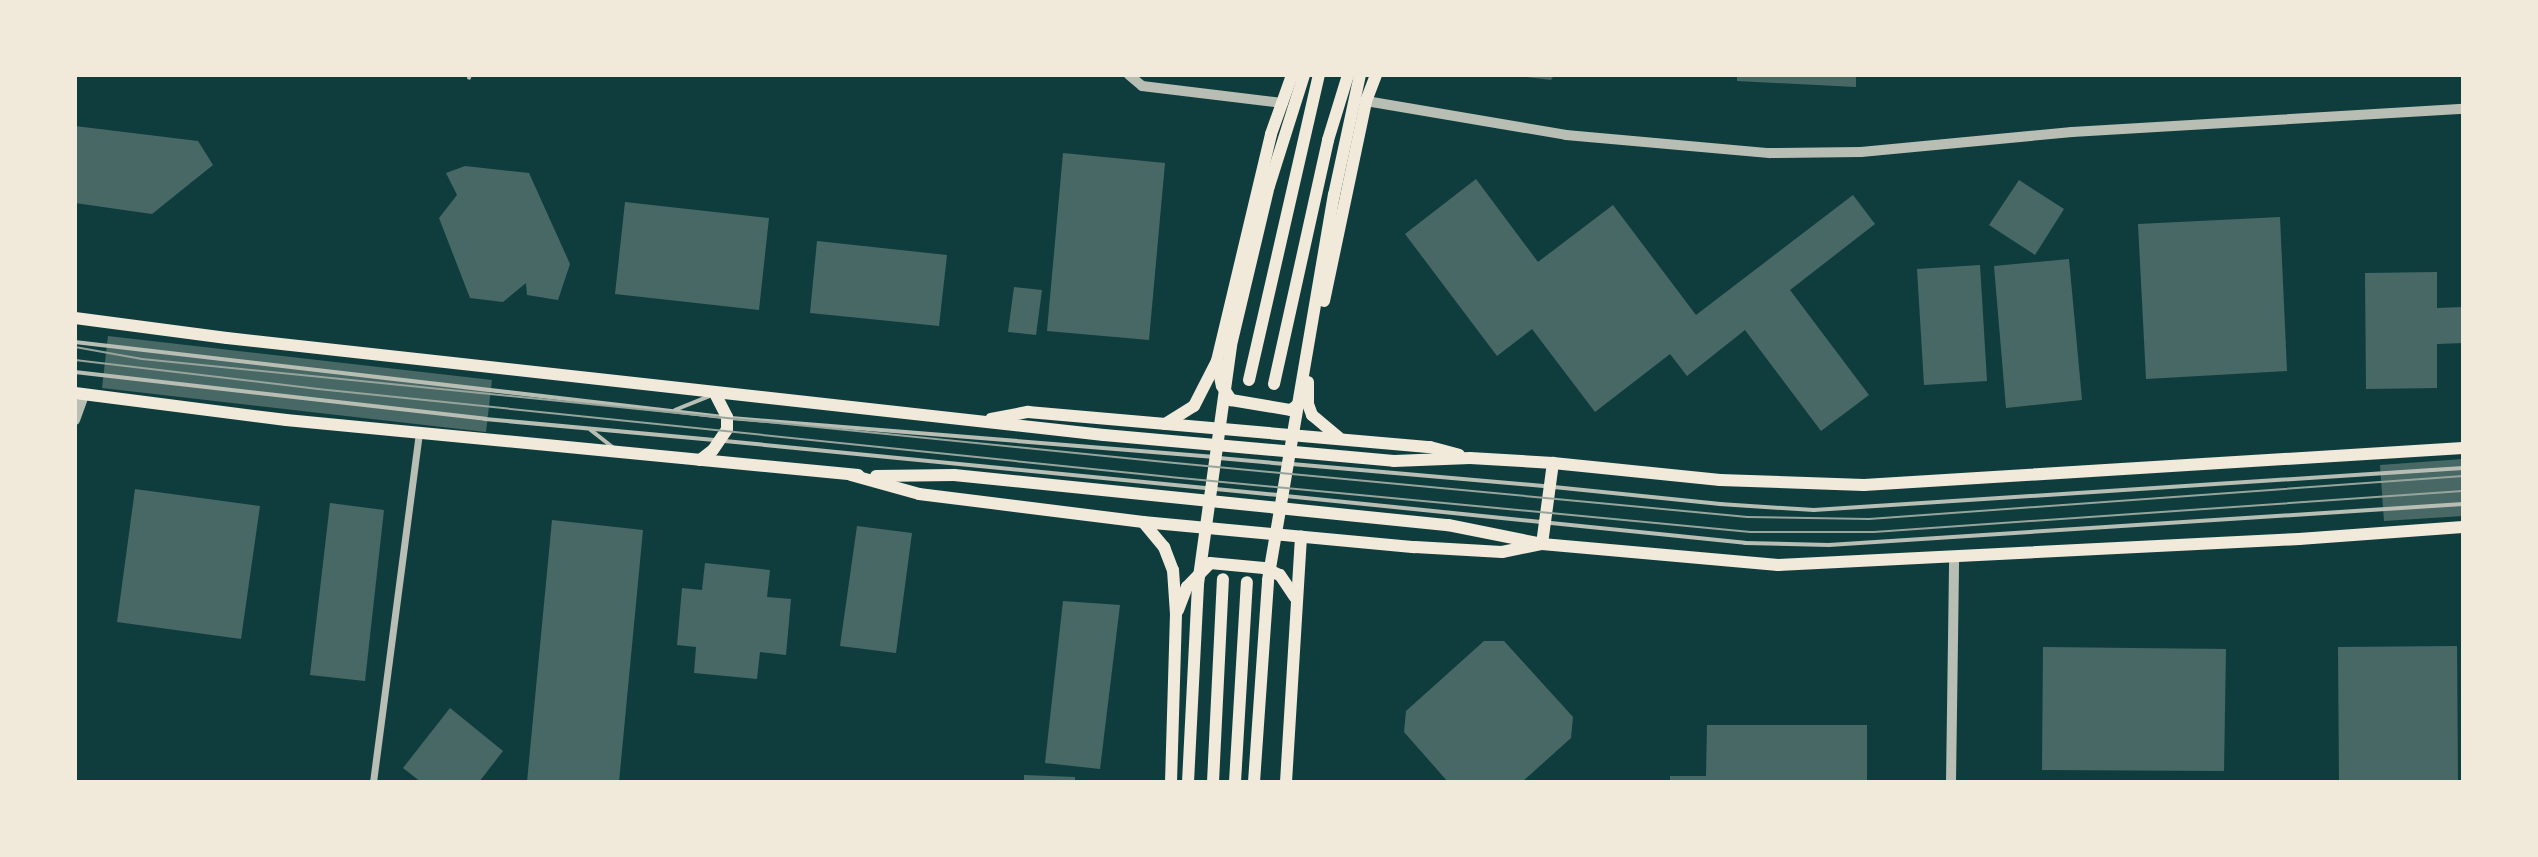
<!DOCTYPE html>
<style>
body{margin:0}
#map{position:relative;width:2538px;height:857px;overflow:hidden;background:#0f3d3e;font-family:"Roboto Serif",serif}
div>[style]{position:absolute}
.building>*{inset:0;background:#486865}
.service>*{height:3.5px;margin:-1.75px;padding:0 1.75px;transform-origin:1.75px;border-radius:1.75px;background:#b8beb3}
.minor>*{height:7px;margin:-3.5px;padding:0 3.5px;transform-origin:3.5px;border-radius:3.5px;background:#b8beb3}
.tertiary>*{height:10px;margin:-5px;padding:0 5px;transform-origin:5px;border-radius:5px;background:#b8beb3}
.primary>*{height:12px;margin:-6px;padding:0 6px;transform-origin:6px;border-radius:6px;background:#f1e9da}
.tram>*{height:2px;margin:-1px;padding:0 1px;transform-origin:1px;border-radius:1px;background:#97a49c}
span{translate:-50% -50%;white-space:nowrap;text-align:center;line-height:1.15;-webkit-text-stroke:6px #f1e9da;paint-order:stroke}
.frame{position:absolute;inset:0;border:77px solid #f1e9da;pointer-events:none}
</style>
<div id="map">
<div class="building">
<div style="clip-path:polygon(1511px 75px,1554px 75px,1551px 80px)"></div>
<div style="clip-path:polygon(1737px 75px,1856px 75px,1856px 87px,1737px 81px)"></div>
<div style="clip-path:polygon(75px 126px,198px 141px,213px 165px,152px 214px,75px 203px)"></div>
<div style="clip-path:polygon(1063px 153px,1165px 163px,1149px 340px,1047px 331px)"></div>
<div style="clip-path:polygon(465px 166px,529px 173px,570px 264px,558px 300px,527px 295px,526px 283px,503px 302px,470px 298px,439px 218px,457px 195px,446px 173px)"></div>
<div style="clip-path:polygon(1476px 179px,1538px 262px,1613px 205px,1696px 315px,1853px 195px,1875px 224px,1790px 290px,1869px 395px,1821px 431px,1745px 330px,1687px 376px,1670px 354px,1595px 412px,1532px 329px,1497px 356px,1405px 234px)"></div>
<div style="clip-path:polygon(2019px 180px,2064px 209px,2035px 255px,1989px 225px)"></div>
<div style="clip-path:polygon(625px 202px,769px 218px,759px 310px,615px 294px)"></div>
<div style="clip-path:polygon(2280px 217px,2287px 371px,2146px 379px,2138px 224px)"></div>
<div style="clip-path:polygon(817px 241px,947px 255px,939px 326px,810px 313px)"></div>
<div style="clip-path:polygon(2069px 259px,2082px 400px,2006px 408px,1994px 266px)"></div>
<div style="clip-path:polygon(1980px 265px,1987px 381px,1924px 385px,1917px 269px)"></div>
<div style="clip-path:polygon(2437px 272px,2437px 308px,2463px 307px,2463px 343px,2437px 344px,2437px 388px,2366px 389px,2365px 273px)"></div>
<div style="clip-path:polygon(1014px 287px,1042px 290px,1036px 335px,1008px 332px)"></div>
<div style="clip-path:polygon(108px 336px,492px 380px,486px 432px,102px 388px)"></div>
<div style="clip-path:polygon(2463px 459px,2463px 516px,2384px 521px,2380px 465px)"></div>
<div style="clip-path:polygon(135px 489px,260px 506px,241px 639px,117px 622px)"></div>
<div style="clip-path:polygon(330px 503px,384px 510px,365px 681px,310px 675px)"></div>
<div style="clip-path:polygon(552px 520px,643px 530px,619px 782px,527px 782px)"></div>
<div style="clip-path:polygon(857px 526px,912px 533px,896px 653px,840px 646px)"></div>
<div style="clip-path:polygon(705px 563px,770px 570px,767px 597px,791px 599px,786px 655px,760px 652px,757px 679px,694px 673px,696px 647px,677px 645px,682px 588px,702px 590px)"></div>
<div style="clip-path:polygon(1063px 601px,1120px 605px,1100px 769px,1045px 763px)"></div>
<div style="clip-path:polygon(1484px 641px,1504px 641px,1573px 717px,1571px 738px,1522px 782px,1448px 782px,1404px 732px,1406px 711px)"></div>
<div style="clip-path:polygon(2457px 646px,2458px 782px,2339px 782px,2338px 647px)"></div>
<div style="clip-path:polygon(2043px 647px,2226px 649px,2224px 771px,2042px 770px)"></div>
<div style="clip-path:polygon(450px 708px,503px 751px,479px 782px,421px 782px,403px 768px)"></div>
<div style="clip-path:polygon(1707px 725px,1867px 725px,1867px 782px,1670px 782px,1670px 776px,1706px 776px)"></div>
<div style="clip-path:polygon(1024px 775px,1075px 777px,1075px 782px,1024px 782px)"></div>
</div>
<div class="service">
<div style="left:469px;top:78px;width:3px;rotate:-72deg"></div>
<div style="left:75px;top:342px;width:652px;rotate:6.6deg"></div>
<div style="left:75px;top:372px;width:413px;rotate:6.5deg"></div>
<div style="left:485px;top:419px;width:233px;rotate:5.2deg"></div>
<div style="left:675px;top:410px;width:38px;rotate:-22deg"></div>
<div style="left:731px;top:418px;width:482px;rotate:4.6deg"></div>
<div style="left:591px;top:430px;width:28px;rotate:38deg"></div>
<div style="left:725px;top:441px;width:556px;rotate:5.58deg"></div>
<div style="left:1219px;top:458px;width:66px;rotate:5.2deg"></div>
<div style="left:1292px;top:464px;width:255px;rotate:5deg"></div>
<div style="left:1554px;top:487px;width:167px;rotate:5.8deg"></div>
<div style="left:1720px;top:504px;width:94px;rotate:3.7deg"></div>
<div style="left:1814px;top:510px;width:650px;rotate:-3.7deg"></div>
<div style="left:1286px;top:496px;width:461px;rotate:5.8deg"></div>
<div style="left:1745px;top:543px;width:84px;rotate:1.4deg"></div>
<div style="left:1829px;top:545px;width:635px;rotate:-3.7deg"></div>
</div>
<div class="minor">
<div style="left:373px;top:782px;width:352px;rotate:-82.5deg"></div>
</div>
<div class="tertiary">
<div style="left:1129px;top:75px;width:17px;rotate:40deg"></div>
<div style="left:1142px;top:86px;width:142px;rotate:6.9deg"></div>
<div style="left:1366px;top:101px;width:203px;rotate:9.6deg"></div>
<div style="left:1566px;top:135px;width:204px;rotate:5.1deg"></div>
<div style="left:1769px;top:153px;width:92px;rotate:-0.6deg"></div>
<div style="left:1861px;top:152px;width:212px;rotate:-5.4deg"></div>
<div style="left:2072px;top:132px;width:392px;rotate:-3.4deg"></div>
<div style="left:75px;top:420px;width:27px;rotate:-70deg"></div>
<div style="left:1951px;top:782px;width:226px;rotate:-89.2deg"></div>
</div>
<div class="primary">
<div style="left:1324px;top:301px;width:204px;rotate:-78.1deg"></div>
<div style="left:1366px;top:101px;width:28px;rotate:-69deg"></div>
<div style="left:75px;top:318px;width:153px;rotate:7.5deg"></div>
<div style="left:227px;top:338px;width:882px;rotate:6.31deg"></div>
<div style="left:1104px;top:435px;width:291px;rotate:5.1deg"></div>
<div style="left:1394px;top:461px;width:76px;rotate:-2.3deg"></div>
<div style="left:1470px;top:458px;width:83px;rotate:3.4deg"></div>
<div style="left:1553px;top:463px;width:168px;rotate:5.8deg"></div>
<div style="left:1720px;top:480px;width:144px;rotate:2deg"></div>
<div style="left:1864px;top:485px;width:600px;rotate:-3.53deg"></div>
<div style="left:1217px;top:361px;width:25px;rotate:79deg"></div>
<div style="left:1222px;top:386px;width:17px;rotate:57deg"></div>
<div style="left:1231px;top:400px;width:61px;rotate:9.5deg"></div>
<div style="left:1291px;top:410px;width:11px;rotate:-38deg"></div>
<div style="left:1249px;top:380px;width:313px;rotate:-77.1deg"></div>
<div style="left:1308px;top:382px;width:22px;rotate:90deg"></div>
<div style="left:1308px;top:404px;width:12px;rotate:70deg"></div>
<div style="left:1312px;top:415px;width:35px;rotate:40deg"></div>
<div style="left:1274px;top:384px;width:250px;rotate:-77.5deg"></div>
<div style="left:1328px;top:140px;width:68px;rotate:-72.9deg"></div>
<div style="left:75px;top:393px;width:213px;rotate:7.3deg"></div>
<div style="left:286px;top:420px;width:575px;rotate:5.49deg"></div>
<div style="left:991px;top:419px;width:38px;rotate:-11deg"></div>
<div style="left:1028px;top:412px;width:404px;rotate:5deg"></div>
<div style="left:1430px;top:447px;width:30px;rotate:15deg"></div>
<div style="left:1165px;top:424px;width:34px;rotate:-32deg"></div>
<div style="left:1194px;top:406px;width:51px;rotate:-62.9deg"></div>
<div style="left:1217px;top:361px;width:233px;rotate:-76.6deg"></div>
<div style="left:1271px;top:134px;width:63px;rotate:-70.4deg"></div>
<div style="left:700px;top:460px;width:16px;rotate:-38deg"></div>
<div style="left:713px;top:450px;width:25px;rotate:-56deg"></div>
<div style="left:727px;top:429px;width:12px;rotate:-90deg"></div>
<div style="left:727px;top:417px;width:27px;rotate:-117deg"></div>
<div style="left:851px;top:475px;width:71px;rotate:15.6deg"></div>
<div style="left:919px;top:494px;width:226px;rotate:7.1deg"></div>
<div style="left:1143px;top:522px;width:273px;rotate:5.3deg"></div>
<div style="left:1415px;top:547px;width:87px;rotate:3.3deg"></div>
<div style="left:1502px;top:552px;width:41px;rotate:-11.3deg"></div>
<div style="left:1542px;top:544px;width:237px;rotate:5.1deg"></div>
<div style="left:1778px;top:565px;width:522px;rotate:-2.86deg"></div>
<div style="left:2299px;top:539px;width:164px;rotate:-4.2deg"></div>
<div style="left:876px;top:476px;width:78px;rotate:-0.7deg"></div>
<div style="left:954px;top:475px;width:497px;rotate:5.8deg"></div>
<div style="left:1448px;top:525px;width:96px;rotate:11.4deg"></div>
<div style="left:1542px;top:544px;width:82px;rotate:-82.3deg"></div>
<div style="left:1143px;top:522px;width:33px;rotate:50deg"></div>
<div style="left:1164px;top:547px;width:25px;rotate:69deg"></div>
<div style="left:1173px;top:570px;width:44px;rotate:86.1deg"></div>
<div style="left:1176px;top:614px;width:168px;rotate:91.7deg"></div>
<div style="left:1178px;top:610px;width:25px;rotate:-69deg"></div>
<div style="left:1187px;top:587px;width:33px;rotate:-46deg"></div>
<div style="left:1210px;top:563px;width:54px;rotate:5.3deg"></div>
<div style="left:1264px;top:568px;width:17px;rotate:24deg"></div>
<div style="left:1280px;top:575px;width:27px;rotate:56deg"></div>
<div style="left:1188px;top:782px;width:198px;rotate:-87.1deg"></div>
<div style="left:1198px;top:584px;width:241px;rotate:-82.1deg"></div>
<div style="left:1231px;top:345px;width:163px;rotate:-76.6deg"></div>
<div style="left:1269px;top:186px;width:116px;rotate:-72.5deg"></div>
<div style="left:1213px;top:782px;width:203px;rotate:-87.2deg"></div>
<div style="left:1235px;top:782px;width:200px;rotate:-86.6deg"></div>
<div style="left:1254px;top:782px;width:202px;rotate:-86deg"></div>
<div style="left:1268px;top:580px;width:391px;rotate:-80.3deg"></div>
<div style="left:1334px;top:195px;width:123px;rotate:-77.8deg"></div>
<div style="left:1286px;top:782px;width:246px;rotate:-86.5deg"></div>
</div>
<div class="tram">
<div style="left:75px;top:347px;width:68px;rotate:10.2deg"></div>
<div style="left:142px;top:359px;width:1038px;rotate:5.75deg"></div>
<div style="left:1175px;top:463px;width:575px;rotate:5.39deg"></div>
<div style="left:1747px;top:517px;width:122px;rotate:0.9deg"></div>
<div style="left:1869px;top:519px;width:596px;rotate:-4.14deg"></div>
<div style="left:75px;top:360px;width:245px;rotate:6.8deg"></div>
<div style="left:318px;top:389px;width:857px;rotate:5.9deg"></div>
<div style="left:1170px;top:477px;width:583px;rotate:5.42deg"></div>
<div style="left:1750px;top:532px;width:124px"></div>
<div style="left:1874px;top:532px;width:590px;rotate:-3.98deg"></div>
</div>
<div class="frame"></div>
</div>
